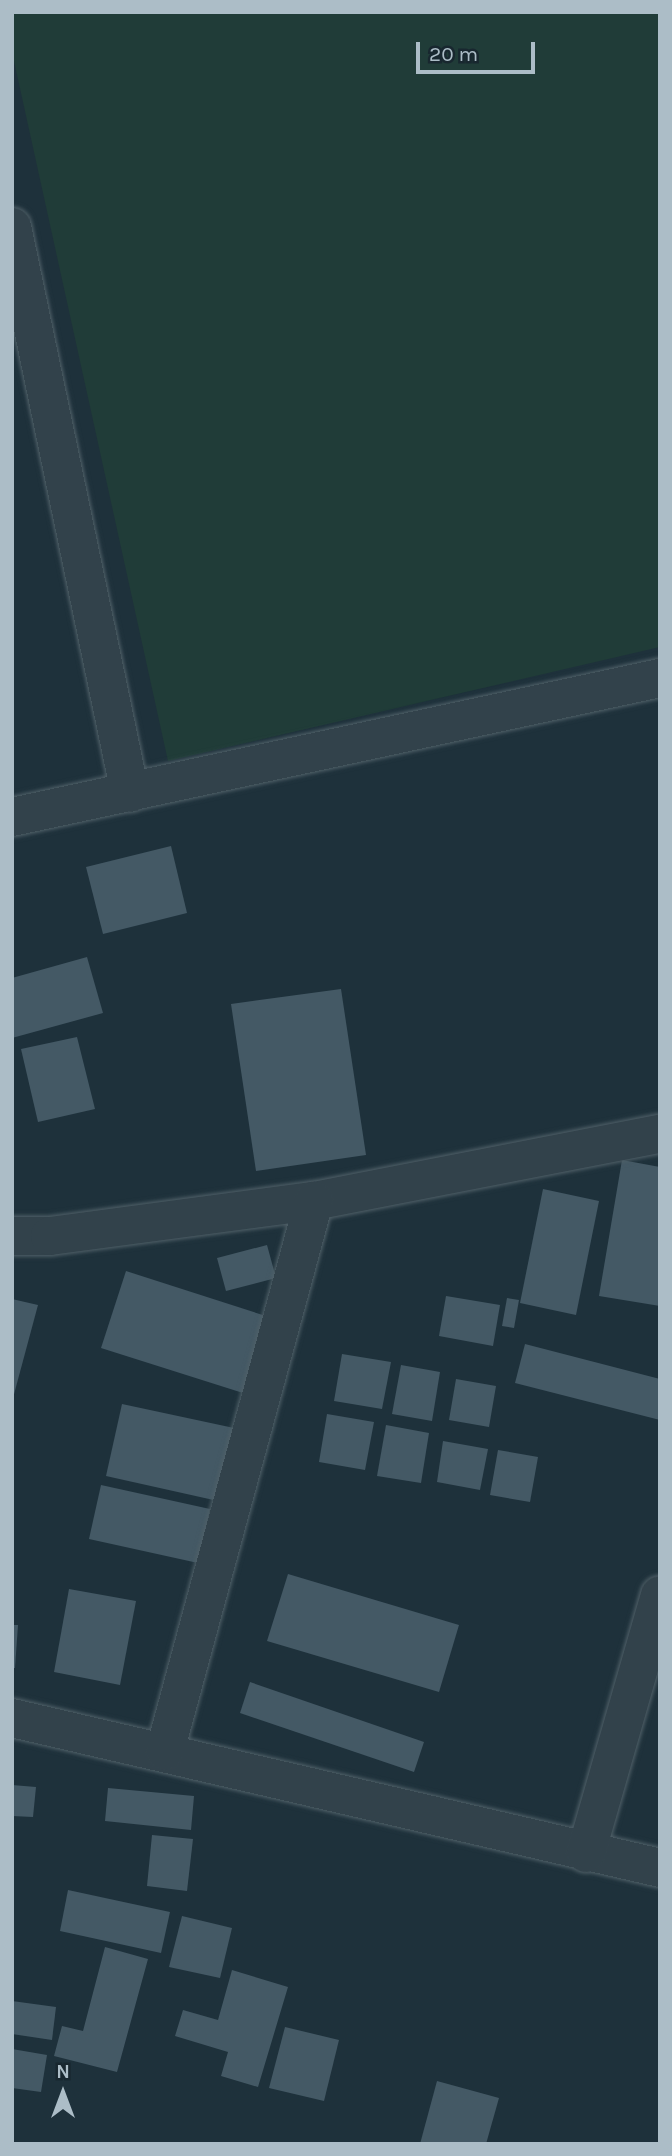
<!DOCTYPE html>
<style>
body{margin:0}
#map{position:relative;width:672px;height:2156px;overflow:hidden;background:#1e313b;font-family:Karla,sans-serif}
div>[style]{position:absolute}
.green>*{inset:0;background:#203c38}
.building>*{inset:0;background:#445965}
.roads{filter:drop-shadow(0 0 2px #506068) drop-shadow(0 0 2px #506068)}
.minor>*{height:38px;margin:-19px;padding:0 19px;transform-origin:19px;border-radius:19px;background:#32424b}
span{translate:-50% -50%;white-space:nowrap;text-align:center;line-height:1.15;-webkit-text-stroke:6px #18272f;paint-order:stroke}
.frame{position:absolute;inset:0;border:14px solid #acbdc7;pointer-events:none}
.north{position:absolute;left:28px;top:2058px;width:70px;height:70px;-webkit-text-stroke:5px #18272f;paint-order:stroke;rotate:0deg;font-size:19px;font-weight:700;line-height:28px;text-align:center;color:#acbdc7}
.north::after{content:'';display:block;margin:auto;width:24px;height:32px;background:#acbdc7;clip-path:polygon(50% 0,100% 100%,50% 72%,0 100%)}
.scale{position:absolute;left:416px;top:42px;width:119px;height:32px;box-sizing:border-box;border:4px solid #acbdc7;border-top:0;padding-left:9px;font-size:21px;line-height:24px;white-space:nowrap;color:#acbdc7;-webkit-text-stroke:5px #18272f;paint-order:stroke}
</style>
<div id="map">
<div class="green">
<div style="clip-path:polygon(12px 12px,660px 12px,660px 647px,168px 761px,12px 52px)"></div>
</div>
<div class="building">
<div style="clip-path:polygon(171px 846px,187px 913px,103px 934px,86px 867px)"></div>
<div style="clip-path:polygon(87px 957px,103px 1013px,12px 1038px,12px 978px)"></div>
<div style="clip-path:polygon(341px 989px,366px 1155px,256px 1171px,231px 1004px)"></div>
<div style="clip-path:polygon(77px 1037px,95px 1109px,38px 1122px,21px 1049px)"></div>
<div style="clip-path:polygon(622px 1160px,660px 1167px,660px 1306px,599px 1296px)"></div>
<div style="clip-path:polygon(543px 1189px,599px 1201px,576px 1315px,520px 1303px)"></div>
<div style="clip-path:polygon(267px 1245px,276px 1278px,226px 1291px,217px 1258px)"></div>
<div style="clip-path:polygon(126px 1271px,269px 1317px,243px 1393px,101px 1348px)"></div>
<div style="clip-path:polygon(446px 1296px,500px 1305px,493px 1346px,439px 1336px)"></div>
<div style="clip-path:polygon(507px 1298px,519px 1300px,514px 1328px,502px 1326px)"></div>
<div style="clip-path:polygon(12px 1299px,38px 1305px,13px 1398px,12px 1398px)"></div>
<div style="clip-path:polygon(525px 1344px,660px 1379px,660px 1420px,515px 1383px)"></div>
<div style="clip-path:polygon(342px 1354px,391px 1362px,382px 1409px,334px 1401px)"></div>
<div style="clip-path:polygon(401px 1365px,440px 1372px,432px 1421px,392px 1414px)"></div>
<div style="clip-path:polygon(456px 1379px,496px 1386px,489px 1427px,449px 1420px)"></div>
<div style="clip-path:polygon(122px 1404px,234px 1428px,218px 1501px,106px 1476px)"></div>
<div style="clip-path:polygon(327px 1414px,374px 1422px,365px 1470px,319px 1462px)"></div>
<div style="clip-path:polygon(386px 1425px,429px 1433px,421px 1483px,377px 1476px)"></div>
<div style="clip-path:polygon(443px 1441px,488px 1449px,480px 1490px,437px 1482px)"></div>
<div style="clip-path:polygon(498px 1450px,538px 1457px,530px 1502px,490px 1495px)"></div>
<div style="clip-path:polygon(101px 1485px,210px 1509px,198px 1563px,89px 1539px)"></div>
<div style="clip-path:polygon(288px 1574px,459px 1625px,439px 1692px,267px 1641px)"></div>
<div style="clip-path:polygon(69px 1589px,136px 1601px,120px 1685px,54px 1672px)"></div>
<div style="clip-path:polygon(12px 1625px,18px 1625px,15px 1668px,12px 1668px)"></div>
<div style="clip-path:polygon(250px 1682px,424px 1742px,414px 1772px,240px 1713px)"></div>
<div style="clip-path:polygon(12px 1785px,36px 1787px,33px 1817px,12px 1816px)"></div>
<div style="clip-path:polygon(108px 1788px,194px 1796px,191px 1830px,105px 1821px)"></div>
<div style="clip-path:polygon(152px 1835px,193px 1839px,187px 1891px,147px 1886px)"></div>
<div style="clip-path:polygon(68px 1890px,170px 1912px,161px 1953px,60px 1931px)"></div>
<div style="clip-path:polygon(182px 1916px,232px 1928px,220px 1978px,169px 1967px)"></div>
<div style="clip-path:polygon(105px 1947px,148px 1959px,117px 2072px,54px 2056px,62px 2026px,83px 2031px)"></div>
<div style="clip-path:polygon(232px 1970px,288px 1987px,258px 2087px,221px 2076px,228px 2052px,175px 2036px,183px 2010px,218px 2020px)"></div>
<div style="clip-path:polygon(12px 2001px,56px 2007px,52px 2040px,12px 2034px)"></div>
<div style="clip-path:polygon(285px 2027px,339px 2040px,324px 2101px,269px 2088px)"></div>
<div style="clip-path:polygon(12px 2049px,47px 2055px,41px 2092px,12px 2088px)"></div>
<div style="clip-path:polygon(437px 2081px,499px 2098px,486px 2144px,420px 2144px)"></div>
</div>
<div class="roads">
<div class="minor">
<div style="left:12px;top:227px;width:578px;rotate:78.22deg"></div>
<div style="left:12px;top:817px;width:663px;rotate:-12.11deg"></div>
<div style="left:12px;top:1236px;width:38px"></div>
<div style="left:50px;top:1236px;width:266px;rotate:-7.6deg"></div>
<div style="left:314px;top:1201px;width:352px;rotate:-11deg"></div>
<div style="left:12px;top:1718px;width:665px;rotate:13.03deg"></div>
<div style="left:165px;top:1751px;width:570px;rotate:-74.84deg"></div>
<div style="left:586px;top:1853px;width:268px;rotate:-74deg"></div>
</div>
</div>
<div class="frame"></div>
<div class="north">N</div>
<div class="scale">20 m</div>
</div>
